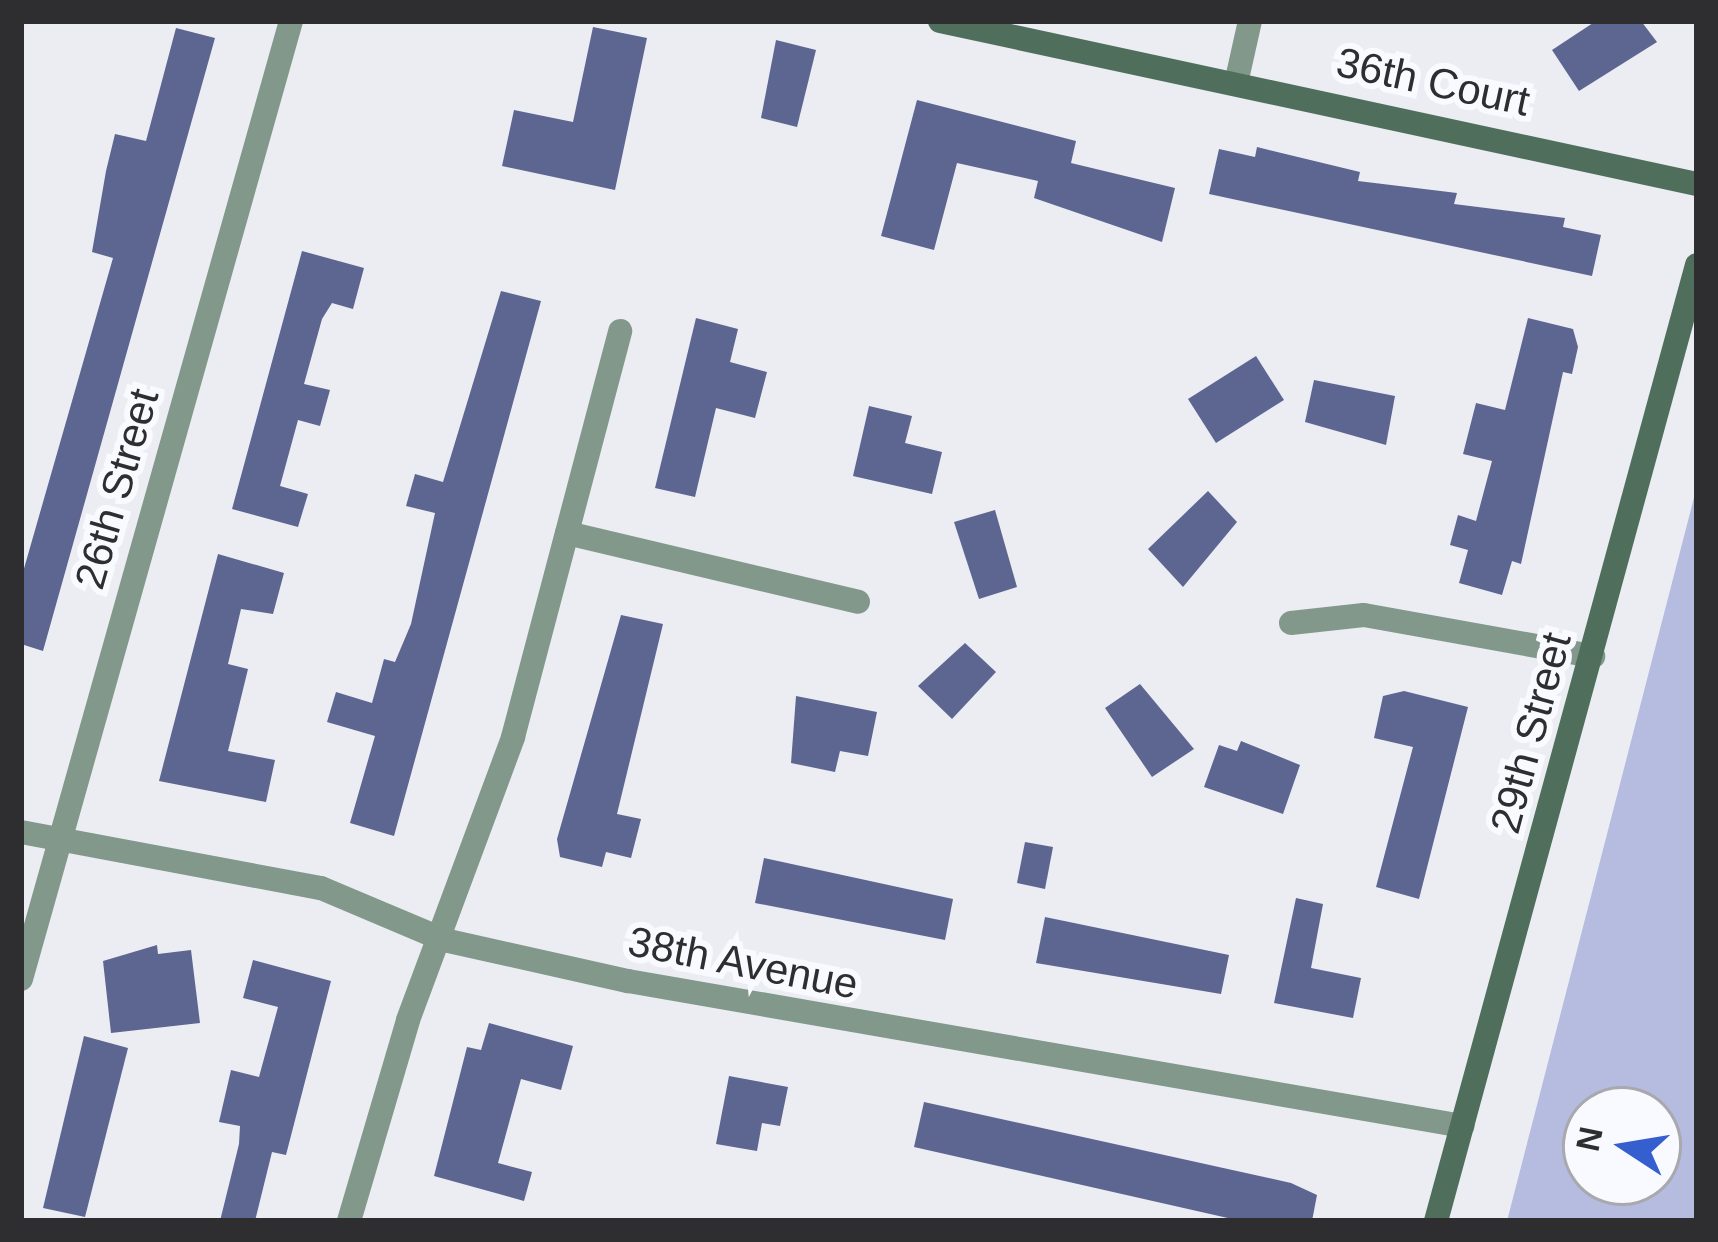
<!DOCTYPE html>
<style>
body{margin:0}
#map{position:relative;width:1718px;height:1242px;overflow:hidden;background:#ebedf3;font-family:Helvetica,sans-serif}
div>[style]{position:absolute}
.green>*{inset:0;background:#b5bce0}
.building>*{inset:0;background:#5d6591}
.street>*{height:24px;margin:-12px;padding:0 12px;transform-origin:12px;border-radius:12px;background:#82988a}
.secondary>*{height:24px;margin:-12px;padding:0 12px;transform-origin:12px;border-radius:12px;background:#4f6f5c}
span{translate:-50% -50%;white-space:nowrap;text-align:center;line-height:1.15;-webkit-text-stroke:12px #f9faff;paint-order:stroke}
.street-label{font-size:42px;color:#2e2e31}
.frame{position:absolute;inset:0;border:24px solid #2e2e31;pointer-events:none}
.north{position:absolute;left:1562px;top:1086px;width:120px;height:120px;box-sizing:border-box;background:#f9faff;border:3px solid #a8a8ad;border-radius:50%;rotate:282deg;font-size:33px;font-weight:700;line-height:48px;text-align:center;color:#2e2e31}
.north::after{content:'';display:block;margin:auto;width:42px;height:54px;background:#355ecf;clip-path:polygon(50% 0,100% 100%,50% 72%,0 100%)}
</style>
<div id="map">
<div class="green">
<div style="clip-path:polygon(evenodd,1697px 486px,1697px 1221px,1507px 1221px,1697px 486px,1586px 1110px,1658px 1110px,1658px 1182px,1586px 1182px,1586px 1110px)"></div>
</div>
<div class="building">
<div style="clip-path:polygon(1596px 21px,1641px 21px,1657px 42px,1579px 91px,1552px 50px)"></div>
<div style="clip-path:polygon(593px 27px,647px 38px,615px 190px,502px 166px,514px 110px,573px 122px)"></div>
<div style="clip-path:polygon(176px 28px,215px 38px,43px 651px,21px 644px,21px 579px,113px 258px,92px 252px,106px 171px,115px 134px,146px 141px)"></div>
<div style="clip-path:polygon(776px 40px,816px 50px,797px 127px,761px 118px)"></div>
<div style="clip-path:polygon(917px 100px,1076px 141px,1071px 163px,1175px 188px,1162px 242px,1034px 198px,1038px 181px,957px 163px,934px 250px,881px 236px)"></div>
<div style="clip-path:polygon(1257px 147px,1360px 172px,1358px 181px,1457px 193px,1454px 204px,1565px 218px,1563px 227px,1601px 235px,1592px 276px,1209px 194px,1219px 149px,1255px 157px)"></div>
<div style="clip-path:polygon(302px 251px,364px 268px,353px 309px,332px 303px,322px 319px,304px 384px,330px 390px,320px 426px,298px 420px,280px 486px,308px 494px,298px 527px,232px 509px)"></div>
<div style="clip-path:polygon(501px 291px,541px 301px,394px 836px,350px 823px,375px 736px,327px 722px,336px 692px,372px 703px,384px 659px,395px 662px,411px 624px,435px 513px,406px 506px,415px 474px,443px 482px)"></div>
<div style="clip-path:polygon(696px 318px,738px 329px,730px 362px,767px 372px,755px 418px,716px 408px,695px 497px,655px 488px)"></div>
<div style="clip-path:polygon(1528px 318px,1573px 329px,1578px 347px,1572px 374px,1563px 372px,1521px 564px,1512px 561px,1502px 595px,1459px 583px,1468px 550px,1450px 545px,1458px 515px,1476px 521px,1492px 461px,1463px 454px,1476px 403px,1505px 410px)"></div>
<div style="clip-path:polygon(1256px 356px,1284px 400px,1216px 443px,1188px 399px)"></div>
<div style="clip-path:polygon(1314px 380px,1395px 396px,1386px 445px,1305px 422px)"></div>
<div style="clip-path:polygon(869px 406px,912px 416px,905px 443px,942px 452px,932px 494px,853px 476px)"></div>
<div style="clip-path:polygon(1208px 491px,1237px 522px,1183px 587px,1148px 549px)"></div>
<div style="clip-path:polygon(995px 510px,1017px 587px,979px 599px,954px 522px)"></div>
<div style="clip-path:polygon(218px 554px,284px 573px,273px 614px,241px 609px,228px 664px,248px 669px,228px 751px,275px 760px,266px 802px,159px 781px)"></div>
<div style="clip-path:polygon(621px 615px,663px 624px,617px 814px,641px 819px,631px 858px,606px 852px,602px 867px,560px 857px,557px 839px)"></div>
<div style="clip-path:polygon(965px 643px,996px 672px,952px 719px,918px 686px)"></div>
<div style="clip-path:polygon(1140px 684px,1194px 749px,1152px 777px,1105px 708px)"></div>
<div style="clip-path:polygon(1404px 691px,1468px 707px,1419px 899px,1376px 887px,1413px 747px,1374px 738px,1383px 696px)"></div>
<div style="clip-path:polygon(796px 696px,877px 712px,868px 756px,840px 751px,835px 772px,791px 763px)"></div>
<div style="clip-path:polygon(1241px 741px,1300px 765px,1283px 814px,1204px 787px,1219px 745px,1237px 751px)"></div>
<div style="clip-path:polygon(1025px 842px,1053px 847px,1045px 889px,1017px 883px)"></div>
<div style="clip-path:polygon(764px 858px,953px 899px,945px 940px,755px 903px)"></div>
<div style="clip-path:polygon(1296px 898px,1323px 904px,1311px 968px,1361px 978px,1353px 1018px,1274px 1003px)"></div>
<div style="clip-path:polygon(1045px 917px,1229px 955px,1221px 994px,1036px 963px)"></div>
<div style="clip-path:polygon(157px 945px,158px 954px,191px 950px,200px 1023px,111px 1033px,103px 961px)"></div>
<div style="clip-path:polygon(253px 960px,331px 981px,286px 1155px,272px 1152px,255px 1221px,220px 1221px,239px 1144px,240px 1126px,219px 1122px,231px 1070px,259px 1077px,278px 1007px,243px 998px)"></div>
<div style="clip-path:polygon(489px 1023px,573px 1046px,561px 1090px,521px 1079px,498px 1163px,532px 1172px,524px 1201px,434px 1176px,467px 1047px,481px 1050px)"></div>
<div style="clip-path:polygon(84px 1036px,128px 1048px,85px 1217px,43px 1208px)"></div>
<div style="clip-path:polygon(729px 1076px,788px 1087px,780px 1126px,762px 1123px,757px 1151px,716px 1144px)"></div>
<div style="clip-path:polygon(924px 1102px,1291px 1183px,1317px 1195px,1312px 1221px,1241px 1221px,914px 1147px)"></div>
</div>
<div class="street">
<div style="left:1237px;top:79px;width:59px;rotate:-77.4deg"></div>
<div style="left:567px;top:533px;width:299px;rotate:13.3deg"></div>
<div style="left:1291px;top:623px;width:73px;rotate:-6.3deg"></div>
<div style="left:1364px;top:615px;width:233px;rotate:10.2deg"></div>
<div style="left:21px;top:832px;width:305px;rotate:10.6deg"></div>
<div style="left:321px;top:888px;width:134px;rotate:22.9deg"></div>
<div style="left:444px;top:940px;width:189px;rotate:12.6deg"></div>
<div style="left:628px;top:981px;width:847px;rotate:9.86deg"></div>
<div style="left:21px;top:979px;width:995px;rotate:-74.26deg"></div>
<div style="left:349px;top:1221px;width:209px;rotate:-73.6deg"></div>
<div style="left:408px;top:1020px;width:302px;rotate:-69.6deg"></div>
<div style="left:513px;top:737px;width:420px;rotate:-75.2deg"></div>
</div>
<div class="secondary">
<div style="left:940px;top:21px;width:774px;rotate:12.15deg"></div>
<div style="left:1436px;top:1221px;width:991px;rotate:-74.73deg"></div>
</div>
<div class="street-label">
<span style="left:1433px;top:82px;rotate:12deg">36th Court</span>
<span style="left:117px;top:489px;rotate:-74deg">26th Street</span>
<span style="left:1531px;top:733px;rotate:-75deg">29th Street</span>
<span style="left:743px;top:963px;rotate:11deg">38th Avenue</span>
</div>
<div class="frame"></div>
<div class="north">N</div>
</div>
